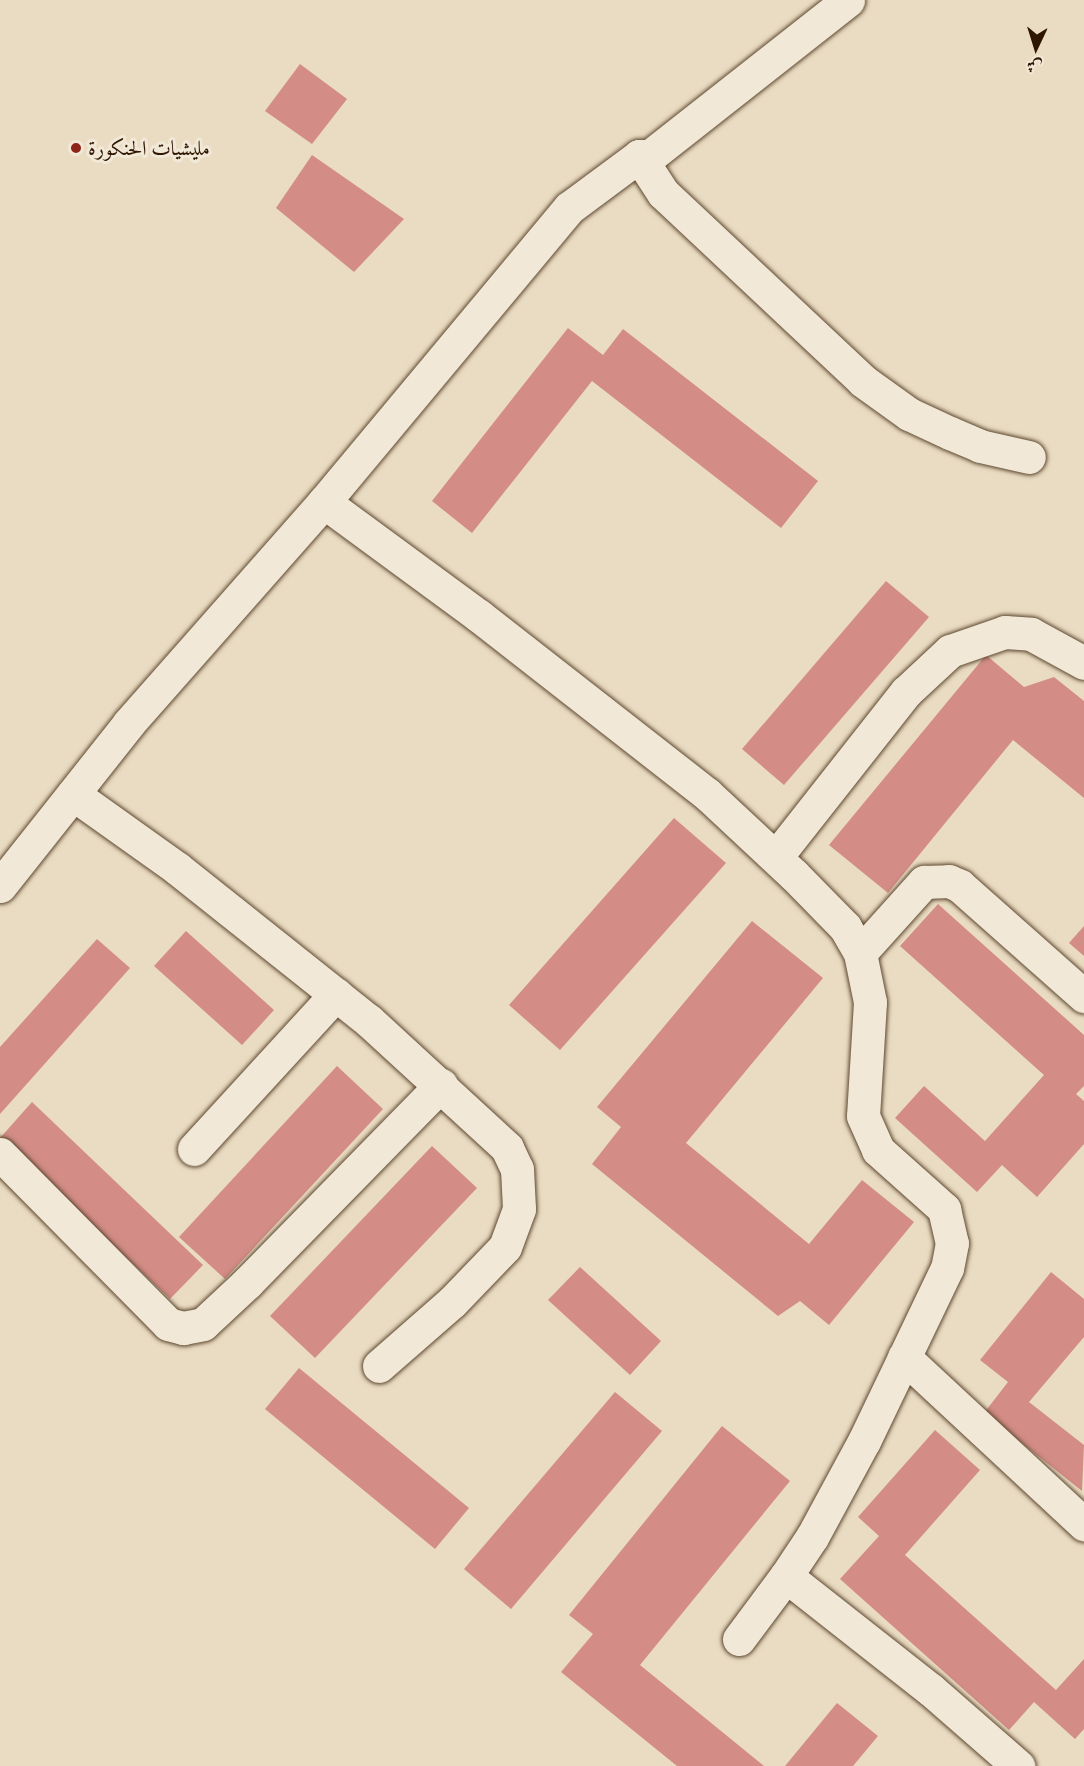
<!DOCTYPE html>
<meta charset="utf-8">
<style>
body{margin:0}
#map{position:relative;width:1084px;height:1766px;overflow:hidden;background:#eadcc2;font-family:"IM FELL French Canon",Amiri,serif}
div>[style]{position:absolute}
.building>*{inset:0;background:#d38c86}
.roads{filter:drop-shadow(0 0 2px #5d4830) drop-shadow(0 0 2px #5d4830)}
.minor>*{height:33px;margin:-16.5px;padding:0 16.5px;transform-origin:16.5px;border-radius:16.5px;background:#f1e8d7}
.dots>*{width:16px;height:16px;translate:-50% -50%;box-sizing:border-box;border:3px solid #f1e8d7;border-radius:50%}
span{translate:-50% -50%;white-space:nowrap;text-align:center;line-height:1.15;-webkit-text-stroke:6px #f1e8d7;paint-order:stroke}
.poi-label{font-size:21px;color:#2e1600}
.left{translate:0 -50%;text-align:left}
.north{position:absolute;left:1006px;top:18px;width:60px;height:60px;-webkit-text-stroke:4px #f1e8d7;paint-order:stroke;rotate:184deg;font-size:16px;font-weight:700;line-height:24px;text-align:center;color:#2e1600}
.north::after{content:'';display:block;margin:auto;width:21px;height:27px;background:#2e1600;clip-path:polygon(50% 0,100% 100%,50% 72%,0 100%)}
</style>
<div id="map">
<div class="building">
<div style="clip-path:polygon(300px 64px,347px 99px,312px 144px,265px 111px)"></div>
<div style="clip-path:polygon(312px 155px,404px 219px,354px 272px,276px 208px)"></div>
<div style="clip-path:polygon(568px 328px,603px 355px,623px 329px,818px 481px,781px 528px,592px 381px,472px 533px,432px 501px)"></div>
<div style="clip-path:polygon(886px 581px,929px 617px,784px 785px,742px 749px)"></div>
<div style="clip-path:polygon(986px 655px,1024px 687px,1054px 677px,1084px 701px,1084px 798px,1013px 740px,888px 893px,829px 845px)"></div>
<div style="clip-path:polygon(674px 818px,726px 863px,560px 1050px,509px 1005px)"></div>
<div style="clip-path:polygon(938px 904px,1084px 1035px,1084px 1086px,1076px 1094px,1084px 1101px,1084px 1144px,1037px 1197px,1002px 1165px,977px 1192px,895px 1118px,924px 1086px,985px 1141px,1044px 1075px,900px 946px)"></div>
<div style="clip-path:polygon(752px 921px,823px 978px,686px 1143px,809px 1244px,862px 1180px,914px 1222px,829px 1325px,800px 1301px,778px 1316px,592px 1164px,621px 1127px,597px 1107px)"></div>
<div style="clip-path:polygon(1084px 926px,1084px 956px,1069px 943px)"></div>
<div style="clip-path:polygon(186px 931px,274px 1010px,242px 1045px,154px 966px)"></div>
<div style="clip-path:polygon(97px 939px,130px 968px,0 1114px,0 1047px)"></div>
<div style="clip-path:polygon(337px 1066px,383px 1109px,225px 1279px,179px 1237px)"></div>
<div style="clip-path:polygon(32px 1102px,203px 1265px,170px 1299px,0 1138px)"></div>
<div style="clip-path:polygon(432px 1146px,477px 1188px,315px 1358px,270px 1316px)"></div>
<div style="clip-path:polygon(580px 1267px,661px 1341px,630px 1375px,548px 1300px)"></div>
<div style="clip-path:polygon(1051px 1272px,1084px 1299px,1084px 1337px,1029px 1402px,1084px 1445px,1082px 1491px,984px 1413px,1008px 1382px,980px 1360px)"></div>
<div style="clip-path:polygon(299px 1368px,469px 1508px,435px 1549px,265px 1409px)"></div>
<div style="clip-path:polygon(615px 1392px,662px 1431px,511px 1609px,464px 1569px)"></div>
<div style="clip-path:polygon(722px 1426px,790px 1481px,640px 1665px,764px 1766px,677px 1766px,561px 1672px,593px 1634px,569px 1615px)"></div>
<div style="clip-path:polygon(935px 1430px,980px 1470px,905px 1555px,1056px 1690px,1084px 1659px,1084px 1729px,1075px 1739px,1034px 1702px,1009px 1730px,840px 1579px,879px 1536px,858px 1517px)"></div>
<div style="clip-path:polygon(837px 1703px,878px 1736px,853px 1766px,785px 1766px)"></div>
</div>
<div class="roads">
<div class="minor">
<div style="left:639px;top:156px;width:44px;rotate:57deg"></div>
<div style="left:663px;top:193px;width:274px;rotate:43.2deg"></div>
<div style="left:863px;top:381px;width:57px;rotate:35.7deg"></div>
<div style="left:909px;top:414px;width:45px;rotate:24.9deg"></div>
<div style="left:950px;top:433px;width:33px;rotate:23deg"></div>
<div style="left:980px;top:446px;width:50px;rotate:12.7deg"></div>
<div style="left:324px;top:502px;width:192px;rotate:36.3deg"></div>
<div style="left:479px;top:616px;width:289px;rotate:38deg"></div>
<div style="left:707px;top:794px;width:119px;rotate:43deg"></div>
<div style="left:794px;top:875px;width:73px;rotate:45.6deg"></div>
<div style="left:845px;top:927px;width:30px;rotate:60deg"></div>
<div style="left:860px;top:953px;width:50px;rotate:78.5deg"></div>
<div style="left:870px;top:1002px;width:114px;rotate:93.5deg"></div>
<div style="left:863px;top:1116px;width:37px;rotate:66deg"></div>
<div style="left:878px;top:1150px;width:89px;rotate:41.8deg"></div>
<div style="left:944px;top:1209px;width:35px;rotate:77deg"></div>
<div style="left:952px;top:1243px;width:25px;rotate:101deg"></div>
<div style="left:947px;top:1268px;width:192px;rotate:115.6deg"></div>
<div style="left:864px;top:1441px;width:109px;rotate:118.4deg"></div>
<div style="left:812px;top:1537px;width:47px;rotate:123.7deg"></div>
<div style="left:786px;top:1576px;width:184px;rotate:38.2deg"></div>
<div style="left:931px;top:1690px;width:116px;rotate:41.1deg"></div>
<div style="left:73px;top:794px;width:129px;rotate:35.5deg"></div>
<div style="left:178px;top:869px;width:243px;rotate:38.5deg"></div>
<div style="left:368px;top:1020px;width:189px;rotate:42.6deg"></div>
<div style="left:507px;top:1148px;width:23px;rotate:65deg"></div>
<div style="left:517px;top:1169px;width:40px;rotate:87.1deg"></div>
<div style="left:519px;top:1209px;width:40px;rotate:110.2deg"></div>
<div style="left:505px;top:1247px;width:76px;rotate:133.9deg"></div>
<div style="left:452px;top:1302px;width:97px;rotate:138.8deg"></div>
<div style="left:776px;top:857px;width:210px;rotate:-51.8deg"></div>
<div style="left:906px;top:692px;width:60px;rotate:-43deg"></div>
<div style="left:950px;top:651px;width:58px;rotate:-19.1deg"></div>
<div style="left:1005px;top:632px;width:26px;rotate:4deg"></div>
<div style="left:1031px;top:634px;width:60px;rotate:28.7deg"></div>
<div style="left:0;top:886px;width:208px;rotate:-51.6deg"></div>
<div style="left:129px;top:723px;width:295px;rotate:-48.6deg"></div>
<div style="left:324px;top:502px;width:383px;rotate:-50.2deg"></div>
<div style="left:569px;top:208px;width:87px;rotate:-36.6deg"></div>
<div style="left:639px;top:156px;width:11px"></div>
<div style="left:650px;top:156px;width:252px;rotate:-38.2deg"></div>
<div style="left:860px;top:953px;width:96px;rotate:-48deg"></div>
<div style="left:924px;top:882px;width:25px;rotate:-2deg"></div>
<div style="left:949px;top:881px;width:12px;rotate:24deg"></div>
<div style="left:960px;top:886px;width:166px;rotate:41.6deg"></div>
<div style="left:194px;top:1149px;width:210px;rotate:-47.5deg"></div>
<div style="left:0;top:1154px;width:239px;rotate:45.3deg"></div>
<div style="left:168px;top:1324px;width:16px;rotate:15deg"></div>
<div style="left:183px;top:1328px;width:20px;rotate:-11deg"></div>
<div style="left:203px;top:1324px;width:62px;rotate:-43deg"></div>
<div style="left:248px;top:1282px;width:276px;rotate:-45.6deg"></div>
<div style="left:904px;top:1357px;width:246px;rotate:42.9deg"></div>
<div style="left:739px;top:1639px;width:79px;rotate:-53.3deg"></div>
</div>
</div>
<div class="dots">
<div style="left:76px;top:148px;background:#8f2418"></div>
</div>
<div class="poi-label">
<span class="left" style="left:88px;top:148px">مليشيات الحنكورة</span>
</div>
<div class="north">ش</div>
</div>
